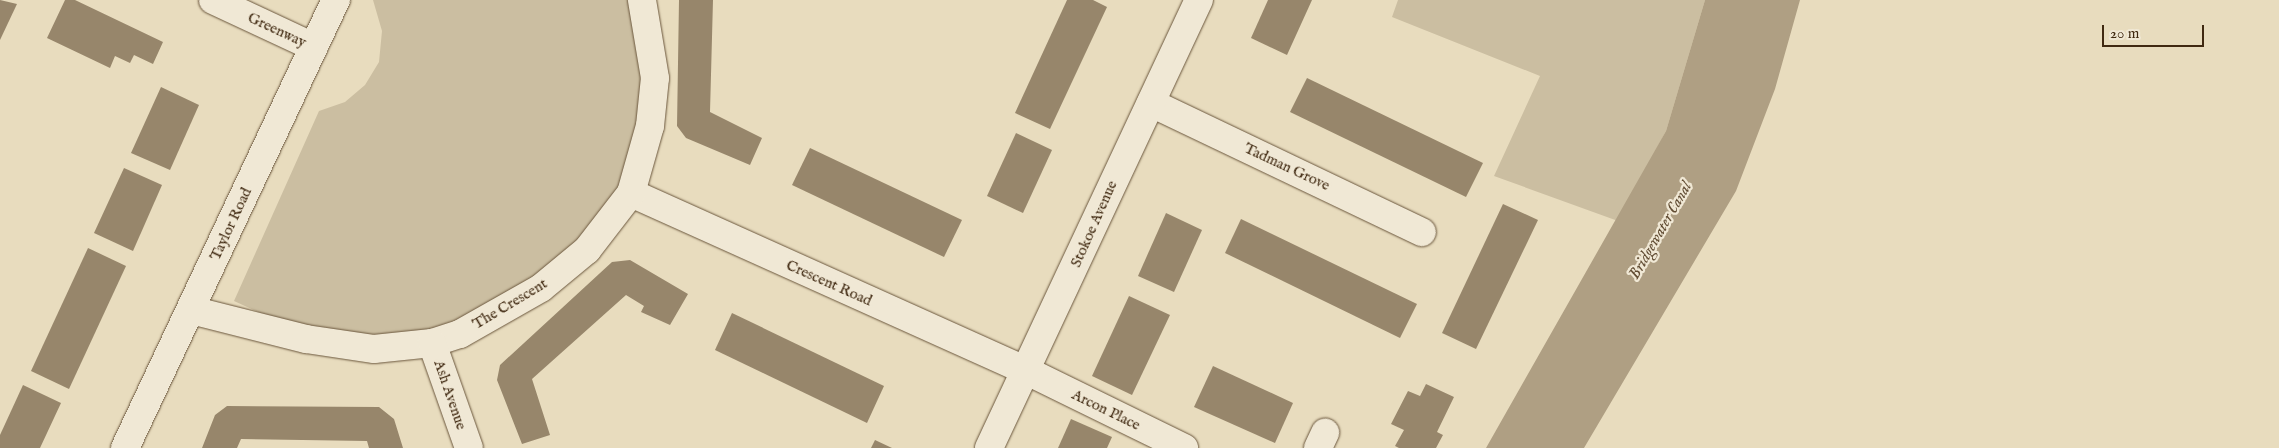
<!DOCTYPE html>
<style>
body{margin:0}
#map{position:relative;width:2279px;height:448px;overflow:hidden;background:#e8dcbe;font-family:"IM FELL English",serif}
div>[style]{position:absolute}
.green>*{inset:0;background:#cbbea1}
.water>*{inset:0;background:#af9f83}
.building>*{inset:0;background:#97866b}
.roads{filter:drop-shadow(0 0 1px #6a563c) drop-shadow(0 0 1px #6a563c)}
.minor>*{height:28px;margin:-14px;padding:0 14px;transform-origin:14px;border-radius:14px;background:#f0e8d5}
span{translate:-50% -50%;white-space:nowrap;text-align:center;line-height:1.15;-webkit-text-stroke:4.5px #f0e8d5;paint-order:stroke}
.street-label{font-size:15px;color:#402911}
.water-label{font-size:16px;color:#614c33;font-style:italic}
.scale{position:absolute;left:2102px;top:25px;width:102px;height:22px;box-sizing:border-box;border:2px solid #402911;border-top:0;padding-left:6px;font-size:15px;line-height:18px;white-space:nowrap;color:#402911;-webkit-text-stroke:4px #f0e8d5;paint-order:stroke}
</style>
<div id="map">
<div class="green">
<div style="clip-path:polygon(373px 0,638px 0,646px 35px,632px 187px,537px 284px,432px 338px,307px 334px,234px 301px,319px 111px,345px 102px,365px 85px,379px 62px,382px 31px)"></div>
<div style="clip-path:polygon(1398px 0,1705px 0,1666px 131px,1618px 221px,1494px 176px,1540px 76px,1392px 17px)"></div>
</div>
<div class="water">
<div style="clip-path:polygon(1705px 0,1800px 0,1775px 89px,1736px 191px,1584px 448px,1486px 448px,1666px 131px)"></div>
</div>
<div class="building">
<div style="clip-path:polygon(0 0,17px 4px,0 40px)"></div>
<div style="clip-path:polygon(65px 0,75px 0,163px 42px,153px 64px,134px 55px,130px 63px,115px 56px,110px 68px,47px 38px)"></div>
<div style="clip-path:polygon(679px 0,713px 0,710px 112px,762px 138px,750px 165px,686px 138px,677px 126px)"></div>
<div style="clip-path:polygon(1067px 0,1093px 0,1107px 7px,1050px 129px,1015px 113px)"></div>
<div style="clip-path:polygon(1268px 0,1312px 0,1287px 55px,1251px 38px)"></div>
<div style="clip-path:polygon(1307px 78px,1483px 163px,1466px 197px,1290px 112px)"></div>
<div style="clip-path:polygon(161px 87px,199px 105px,170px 170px,131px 153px)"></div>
<div style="clip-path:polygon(1016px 133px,1052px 150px,1023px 213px,987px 196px)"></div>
<div style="clip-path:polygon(810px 148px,962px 220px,944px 257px,792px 185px)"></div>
<div style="clip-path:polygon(124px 168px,162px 185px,133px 251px,94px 233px)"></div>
<div style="clip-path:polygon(1503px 204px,1538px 220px,1476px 349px,1442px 333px)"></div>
<div style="clip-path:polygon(1166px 213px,1202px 230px,1174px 292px,1138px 276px)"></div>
<div style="clip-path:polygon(1241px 219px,1417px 304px,1400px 338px,1225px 253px)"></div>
<div style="clip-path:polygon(88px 248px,126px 266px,69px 389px,31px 371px)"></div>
<div style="clip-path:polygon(630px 260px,688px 294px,670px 325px,641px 312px,644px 306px,626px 295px,532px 379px,550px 435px,522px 444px,497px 380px,500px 365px,612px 262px)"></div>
<div style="clip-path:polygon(1129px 296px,1170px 315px,1132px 395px,1092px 376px)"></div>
<div style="clip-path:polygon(732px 313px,884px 386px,867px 423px,715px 350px)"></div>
<div style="clip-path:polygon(1213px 366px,1293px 403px,1275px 443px,1194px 407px)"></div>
<div style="clip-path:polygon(1426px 384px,1454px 397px,1437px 432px,1443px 435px,1436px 448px,1399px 448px,1395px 446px,1404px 430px,1391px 424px,1408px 391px,1420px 396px)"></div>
<div style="clip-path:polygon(23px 385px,61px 403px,40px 448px,0 448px,0 435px)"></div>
<div style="clip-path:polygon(227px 406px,379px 407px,394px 419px,403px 448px,369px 448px,367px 441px,241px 439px,237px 448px,202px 448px,215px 415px)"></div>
<div style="clip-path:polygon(1071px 419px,1112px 437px,1107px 448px,1058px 448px)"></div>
<div style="clip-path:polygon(875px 440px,892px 448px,871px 448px)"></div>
</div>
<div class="roads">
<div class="minor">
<div style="left:213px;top:0;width:111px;rotate:25deg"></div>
<div style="left:1151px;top:103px;width:300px;rotate:25.5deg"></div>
<div style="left:631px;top:193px;width:434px;rotate:24.2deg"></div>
<div style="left:1027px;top:371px;width:175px;rotate:26.1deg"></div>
<div style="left:191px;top:310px;width:119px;rotate:14.2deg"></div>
<div style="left:306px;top:339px;width:69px;rotate:8.4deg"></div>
<div style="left:374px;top:349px;width:58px;rotate:-5.9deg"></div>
<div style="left:432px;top:343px;width:29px;rotate:-18deg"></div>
<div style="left:460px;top:334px;width:93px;rotate:-29.6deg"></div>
<div style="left:541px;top:288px;width:60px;rotate:-39.6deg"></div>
<div style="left:587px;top:250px;width:72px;rotate:-52.3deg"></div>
<div style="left:631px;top:193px;width:70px;rotate:-74.2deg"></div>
<div style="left:650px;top:126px;width:48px;rotate:-84.1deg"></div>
<div style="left:655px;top:78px;width:79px;rotate:-99.5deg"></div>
<div style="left:432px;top:343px;width:111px;rotate:70.6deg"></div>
<div style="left:125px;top:448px;width:495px;rotate:-64.8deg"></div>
<div style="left:989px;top:448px;width:495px;rotate:-64.9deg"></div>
<div style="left:1318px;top:448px;width:17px;rotate:-65deg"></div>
</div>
</div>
<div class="street-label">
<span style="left:277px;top:30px;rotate:25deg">Greenway</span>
<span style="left:1287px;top:167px;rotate:25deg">Tadman Grove</span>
<span style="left:231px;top:224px;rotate:-65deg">Taylor Road</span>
<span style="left:1094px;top:224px;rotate:-66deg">Stokoe Avenue</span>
<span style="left:829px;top:283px;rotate:24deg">Crescent Road</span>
<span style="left:510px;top:304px;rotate:-31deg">The Crescent</span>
<span style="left:450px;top:395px;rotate:71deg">Ash Avenue</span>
<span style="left:1106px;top:410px;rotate:26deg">Arcon Place</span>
</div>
<div class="water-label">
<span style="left:1661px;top:231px;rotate:-60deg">Bridgewater Canal</span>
</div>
<div class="scale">20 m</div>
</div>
